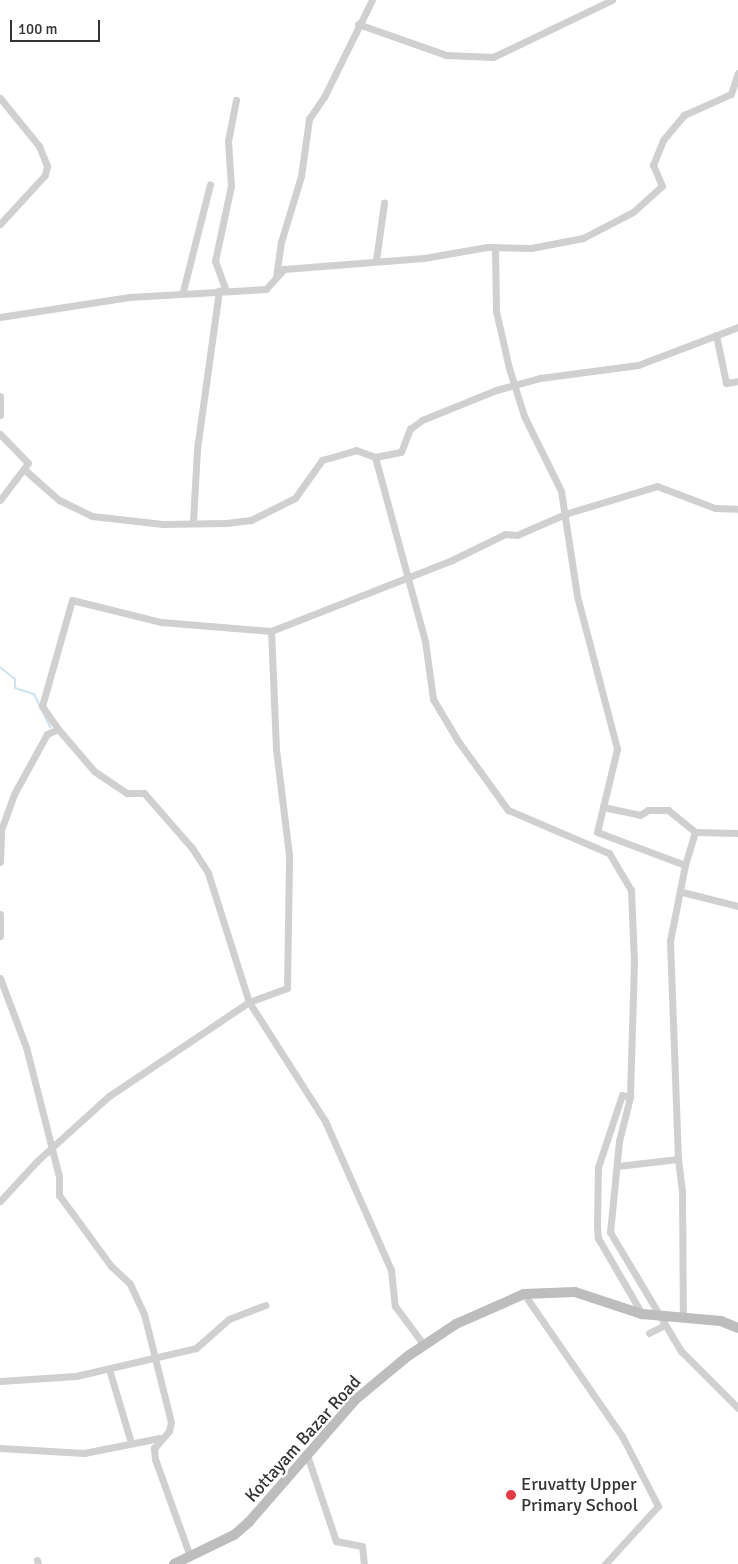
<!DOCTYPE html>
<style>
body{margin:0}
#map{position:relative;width:738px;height:1564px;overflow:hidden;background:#fff;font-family:Signika,sans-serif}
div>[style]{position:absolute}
.stream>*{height:2px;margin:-1px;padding:0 1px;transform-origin:1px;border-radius:1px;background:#cfe2ee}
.minor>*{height:7px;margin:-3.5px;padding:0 3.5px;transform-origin:3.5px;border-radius:3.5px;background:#d0d0d0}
.secondary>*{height:10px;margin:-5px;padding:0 5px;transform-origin:5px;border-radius:5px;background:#bdbdbd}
.dots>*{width:14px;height:14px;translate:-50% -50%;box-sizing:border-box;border:2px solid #fff;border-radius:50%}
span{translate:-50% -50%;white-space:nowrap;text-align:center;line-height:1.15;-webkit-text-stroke:5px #fff;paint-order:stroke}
.street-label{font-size:18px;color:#333}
.poi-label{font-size:18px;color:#333}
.left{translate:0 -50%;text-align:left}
.scale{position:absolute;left:10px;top:20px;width:90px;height:22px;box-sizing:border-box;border:2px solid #333;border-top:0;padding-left:6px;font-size:15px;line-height:18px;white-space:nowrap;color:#333;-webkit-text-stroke:4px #fff;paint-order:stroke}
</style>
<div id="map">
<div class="stream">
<div style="left:0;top:667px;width:19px;rotate:39deg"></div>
<div style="left:15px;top:679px;width:9px;rotate:90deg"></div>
<div style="left:15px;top:688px;width:20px;rotate:18deg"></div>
<div style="left:34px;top:694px;width:37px;rotate:64deg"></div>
</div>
<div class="minor">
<div style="left:358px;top:24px;width:93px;rotate:19.4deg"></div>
<div style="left:446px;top:55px;width:47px;rotate:2.4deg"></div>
<div style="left:493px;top:57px;width:132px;rotate:-25.6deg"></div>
<div style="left:0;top:98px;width:62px;rotate:50.9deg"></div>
<div style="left:39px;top:146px;width:22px;rotate:68deg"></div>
<div style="left:47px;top:166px;width:9px;rotate:103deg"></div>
<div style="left:45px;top:175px;width:67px;rotate:132.6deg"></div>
<div style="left:495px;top:247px;width:64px;rotate:89.1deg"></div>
<div style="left:496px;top:311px;width:58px;rotate:77.2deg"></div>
<div style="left:509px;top:368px;width:50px;rotate:72.6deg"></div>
<div style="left:524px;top:416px;width:84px;rotate:63.7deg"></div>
<div style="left:561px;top:491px;width:106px;rotate:81.3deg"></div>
<div style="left:577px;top:596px;width:158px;rotate:75.3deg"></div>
<div style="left:617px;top:749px;width:85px;rotate:103.5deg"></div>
<div style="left:597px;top:832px;width:94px;rotate:20.6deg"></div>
<div style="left:685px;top:865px;width:77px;rotate:101.2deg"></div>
<div style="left:670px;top:941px;width:218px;rotate:87.9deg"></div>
<div style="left:678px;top:1159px;width:61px;rotate:173.5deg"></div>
<div style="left:376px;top:260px;width:58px;rotate:-82deg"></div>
<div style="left:276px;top:277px;width:35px;rotate:-82deg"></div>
<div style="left:281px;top:242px;width:69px;rotate:-73.1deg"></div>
<div style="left:301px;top:176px;width:58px;rotate:-82deg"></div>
<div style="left:309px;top:119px;width:27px;rotate:-56deg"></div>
<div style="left:324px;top:97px;width:108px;rotate:-63.7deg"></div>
<div style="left:183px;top:291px;width:110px;rotate:-75.8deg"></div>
<div style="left:226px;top:291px;width:32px;rotate:-110deg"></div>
<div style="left:215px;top:261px;width:77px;rotate:-78deg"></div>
<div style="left:231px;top:186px;width:45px;rotate:-93.8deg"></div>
<div style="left:228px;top:141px;width:42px;rotate:-79deg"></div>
<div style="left:0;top:317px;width:131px;rotate:-8.8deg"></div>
<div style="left:129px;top:297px;width:137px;rotate:-3.3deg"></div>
<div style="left:266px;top:289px;width:27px;rotate:-48deg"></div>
<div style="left:284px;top:269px;width:140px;rotate:-4.5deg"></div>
<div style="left:424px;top:258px;width:64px;rotate:-9.9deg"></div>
<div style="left:487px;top:247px;width:44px;rotate:1.3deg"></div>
<div style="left:531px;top:248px;width:53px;rotate:-10.9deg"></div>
<div style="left:583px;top:238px;width:56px;rotate:-27.5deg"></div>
<div style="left:633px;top:212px;width:39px;rotate:-42deg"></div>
<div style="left:662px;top:186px;width:23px;rotate:-113deg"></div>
<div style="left:653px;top:165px;width:27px;rotate:-68deg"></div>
<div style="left:663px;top:140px;width:33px;rotate:-50deg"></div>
<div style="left:684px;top:115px;width:51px;rotate:-24.1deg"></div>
<div style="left:731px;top:94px;width:22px;rotate:-72deg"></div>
<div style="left:716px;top:335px;width:49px;rotate:78.2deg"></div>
<div style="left:726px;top:383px;width:12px;rotate:-9deg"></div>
<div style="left:0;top:396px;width:19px;rotate:90deg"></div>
<div style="left:0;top:434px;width:40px;rotate:46deg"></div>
<div style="left:28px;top:463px;width:46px;rotate:127.1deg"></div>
<div style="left:375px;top:457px;width:26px;rotate:-11deg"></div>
<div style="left:401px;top:452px;width:25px;rotate:-69deg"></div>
<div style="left:410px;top:429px;width:15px;rotate:-37deg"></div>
<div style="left:422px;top:420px;width:80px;rotate:-22.1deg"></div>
<div style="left:496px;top:390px;width:46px;rotate:-15.3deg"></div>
<div style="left:540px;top:378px;width:99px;rotate:-7.6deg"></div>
<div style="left:638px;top:365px;width:107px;rotate:-20.8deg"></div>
<div style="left:26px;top:471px;width:44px;rotate:41.3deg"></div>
<div style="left:59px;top:500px;width:37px;rotate:26deg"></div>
<div style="left:92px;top:516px;width:71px;rotate:6.4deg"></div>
<div style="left:163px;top:524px;width:63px;rotate:-0.9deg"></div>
<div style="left:226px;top:523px;width:25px;rotate:-7deg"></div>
<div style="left:251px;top:520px;width:49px;rotate:-26.6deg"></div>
<div style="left:295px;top:498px;width:47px;rotate:-54.6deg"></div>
<div style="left:322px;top:460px;width:35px;rotate:-16deg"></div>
<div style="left:356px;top:450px;width:20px;rotate:20deg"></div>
<div style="left:375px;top:457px;width:191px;rotate:74.8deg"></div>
<div style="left:425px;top:641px;width:59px;rotate:82.1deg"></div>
<div style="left:433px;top:699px;width:49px;rotate:59.2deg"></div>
<div style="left:458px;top:741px;width:85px;rotate:54.1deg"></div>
<div style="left:508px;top:810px;width:110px;rotate:23.1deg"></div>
<div style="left:609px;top:853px;width:43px;rotate:59.3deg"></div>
<div style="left:631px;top:890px;width:71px;rotate:87.6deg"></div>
<div style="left:634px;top:961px;width:136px;rotate:91.7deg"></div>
<div style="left:630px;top:1097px;width:45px;rotate:104deg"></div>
<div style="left:619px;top:1141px;width:91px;rotate:95.6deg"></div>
<div style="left:610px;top:1232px;width:139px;rotate:59.2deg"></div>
<div style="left:681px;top:1351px;width:81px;rotate:45deg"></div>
<div style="left:193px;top:521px;width:72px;rotate:-86.8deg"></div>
<div style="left:197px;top:449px;width:160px;rotate:-82.1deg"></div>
<div style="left:58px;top:729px;width:55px;rotate:49.4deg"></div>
<div style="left:94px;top:771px;width:40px;rotate:34deg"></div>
<div style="left:127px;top:793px;width:17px"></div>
<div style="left:144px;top:793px;width:73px;rotate:48.9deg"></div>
<div style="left:192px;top:848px;width:30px;rotate:57deg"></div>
<div style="left:208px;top:873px;width:135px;rotate:72.4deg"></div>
<div style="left:249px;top:1002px;width:141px;rotate:57.4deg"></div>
<div style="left:325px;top:1121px;width:163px;rotate:66.1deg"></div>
<div style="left:391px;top:1270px;width:36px;rotate:84deg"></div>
<div style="left:395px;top:1306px;width:49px;rotate:53.4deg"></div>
<div style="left:603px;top:807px;width:38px;rotate:12deg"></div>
<div style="left:640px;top:815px;width:9px;rotate:-32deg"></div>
<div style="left:648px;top:810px;width:20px"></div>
<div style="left:668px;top:810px;width:35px;rotate:39deg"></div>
<div style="left:695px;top:832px;width:34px;rotate:107deg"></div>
<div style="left:695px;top:832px;width:43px;rotate:1.3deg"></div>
<div style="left:0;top:862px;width:32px;rotate:-88deg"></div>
<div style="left:1px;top:830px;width:38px;rotate:-70deg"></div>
<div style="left:14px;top:794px;width:68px;rotate:-61.2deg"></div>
<div style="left:47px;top:734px;width:12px;rotate:-24deg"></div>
<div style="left:58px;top:729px;width:28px;rotate:-125deg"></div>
<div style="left:42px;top:706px;width:110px;rotate:-74.2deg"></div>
<div style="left:72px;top:600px;width:92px;rotate:13.9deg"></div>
<div style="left:161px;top:622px;width:110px;rotate:4.7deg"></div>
<div style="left:682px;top:892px;width:58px;rotate:14deg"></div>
<div style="left:0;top:914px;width:22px;rotate:90deg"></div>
<div style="left:0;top:978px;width:74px;rotate:69.4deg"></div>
<div style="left:26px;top:1047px;width:133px;rotate:75.7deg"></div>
<div style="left:59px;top:1176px;width:19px;rotate:90deg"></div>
<div style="left:59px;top:1195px;width:88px;rotate:53.8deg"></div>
<div style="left:111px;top:1266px;width:26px;rotate:43deg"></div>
<div style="left:130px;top:1284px;width:33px;rotate:65deg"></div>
<div style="left:144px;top:1314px;width:111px;rotate:76deg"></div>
<div style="left:171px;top:1422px;width:9px;rotate:103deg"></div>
<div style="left:169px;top:1431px;width:23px;rotate:131deg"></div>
<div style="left:154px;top:1448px;width:11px;rotate:85deg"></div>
<div style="left:155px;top:1459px;width:103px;rotate:70.2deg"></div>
<div style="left:630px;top:1097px;width:8px;rotate:-166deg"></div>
<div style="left:622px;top:1095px;width:76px;rotate:108.4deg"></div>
<div style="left:598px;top:1167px;width:60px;rotate:91deg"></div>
<div style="left:597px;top:1227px;width:11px;rotate:85deg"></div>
<div style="left:598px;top:1238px;width:88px;rotate:59.9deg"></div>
<div style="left:678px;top:1159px;width:31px;rotate:83deg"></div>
<div style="left:682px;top:1190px;width:128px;rotate:89.6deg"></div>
<div style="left:0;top:1201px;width:54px;rotate:-47.2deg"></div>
<div style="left:37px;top:1161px;width:97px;rotate:-42.1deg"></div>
<div style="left:109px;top:1096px;width:169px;rotate:-33.9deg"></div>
<div style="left:249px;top:1002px;width:40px;rotate:-20.2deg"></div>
<div style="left:287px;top:988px;width:133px;rotate:-89.1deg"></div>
<div style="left:289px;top:855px;width:107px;rotate:-97deg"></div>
<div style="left:276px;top:749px;width:118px;rotate:-92.4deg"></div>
<div style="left:271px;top:631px;width:194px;rotate:-21.4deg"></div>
<div style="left:452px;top:560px;width:59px;rotate:-26.1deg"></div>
<div style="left:505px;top:534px;width:12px;rotate:5deg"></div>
<div style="left:517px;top:535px;width:52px;rotate:-23.6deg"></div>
<div style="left:565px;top:514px;width:96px;rotate:-16.9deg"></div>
<div style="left:657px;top:486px;width:62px;rotate:20.8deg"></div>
<div style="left:715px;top:508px;width:23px;rotate:2deg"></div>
<div style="left:524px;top:1294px;width:173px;rotate:55.4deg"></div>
<div style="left:622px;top:1436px;width:79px;rotate:62.8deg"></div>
<div style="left:658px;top:1506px;width:79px;rotate:132.4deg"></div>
<div style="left:649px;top:1333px;width:16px;rotate:-27deg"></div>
<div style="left:109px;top:1369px;width:77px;rotate:73.4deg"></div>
<div style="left:0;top:1381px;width:76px;rotate:-3.8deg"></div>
<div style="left:76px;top:1376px;width:123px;rotate:-13.1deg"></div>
<div style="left:196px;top:1348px;width:44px;rotate:-41.3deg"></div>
<div style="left:229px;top:1319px;width:39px;rotate:-21deg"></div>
<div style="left:0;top:1448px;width:84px;rotate:3.4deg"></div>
<div style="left:84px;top:1453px;width:77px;rotate:-11.2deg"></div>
<div style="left:308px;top:1458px;width:88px;rotate:71.4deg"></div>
<div style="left:336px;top:1541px;width:26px;rotate:11deg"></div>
<div style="left:362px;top:1546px;width:18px;rotate:84deg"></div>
<div style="left:37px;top:1560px;width:4px;rotate:76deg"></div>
</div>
<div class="secondary">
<div style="left:174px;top:1564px;width:67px;rotate:-25.8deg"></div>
<div style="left:234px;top:1535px;width:20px;rotate:-41deg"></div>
<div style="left:249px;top:1522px;width:162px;rotate:-49deg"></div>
<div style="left:355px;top:1400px;width:69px;rotate:-39.7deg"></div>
<div style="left:408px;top:1356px;width:58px;rotate:-33.7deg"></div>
<div style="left:456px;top:1324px;width:74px;rotate:-23.8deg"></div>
<div style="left:524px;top:1294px;width:51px;rotate:-2.2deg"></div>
<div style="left:575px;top:1292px;width:71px;rotate:18.2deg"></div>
<div style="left:642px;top:1314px;width:79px;rotate:5.1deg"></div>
<div style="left:721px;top:1321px;width:18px;rotate:22deg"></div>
</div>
<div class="dots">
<div style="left:511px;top:1495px;background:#e63946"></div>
</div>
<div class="street-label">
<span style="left:303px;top:1439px;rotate:-48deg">Kottayam Bazar Road</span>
</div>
<div class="poi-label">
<span class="left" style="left:521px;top:1495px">Eruvatty Upper<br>Primary School</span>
</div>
<div class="scale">100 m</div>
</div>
